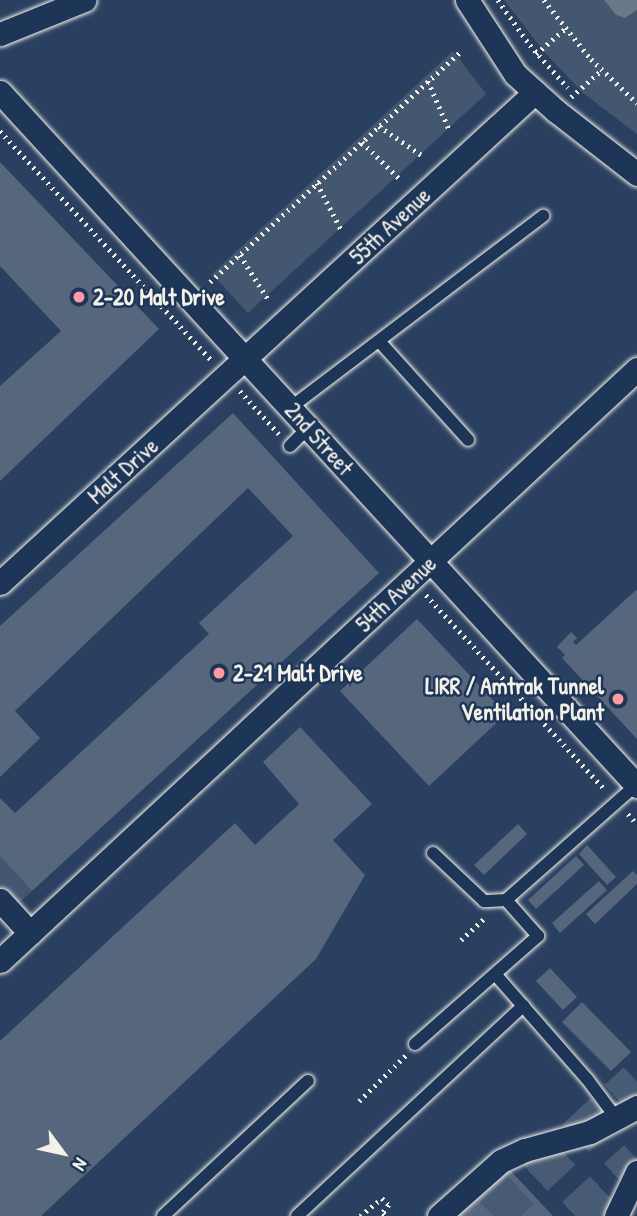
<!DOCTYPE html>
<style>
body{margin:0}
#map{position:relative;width:637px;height:1216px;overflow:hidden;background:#2a4060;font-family:"Patrick Hand",sans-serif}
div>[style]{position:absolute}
.green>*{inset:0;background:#445771}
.water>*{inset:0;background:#6a788a}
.building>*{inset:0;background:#56677d}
.highway-tunnel>*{height:38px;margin-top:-19px;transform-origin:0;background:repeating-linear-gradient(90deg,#485b74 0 38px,transparent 0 57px)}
.path>*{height:4.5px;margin-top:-2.25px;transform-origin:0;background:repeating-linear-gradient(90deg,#f4f1e8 0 2px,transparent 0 7px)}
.roads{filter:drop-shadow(0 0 2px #f4f1e8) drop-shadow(0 0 2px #f4f1e8)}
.lane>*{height:12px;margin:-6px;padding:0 6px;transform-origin:6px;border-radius:6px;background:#1d3557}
.street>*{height:23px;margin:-11.5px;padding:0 11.5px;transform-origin:11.5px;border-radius:11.5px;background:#1d3557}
.dots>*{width:19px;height:19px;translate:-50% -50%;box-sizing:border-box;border:4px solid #1d3557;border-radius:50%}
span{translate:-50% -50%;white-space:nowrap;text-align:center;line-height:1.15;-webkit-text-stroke:5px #1d3557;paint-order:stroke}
.street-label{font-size:23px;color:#f4f1e8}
.poi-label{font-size:23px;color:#f4f1e8;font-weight:700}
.left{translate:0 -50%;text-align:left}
.right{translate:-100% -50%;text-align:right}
.north{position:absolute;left:28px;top:1118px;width:70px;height:70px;-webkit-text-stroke:5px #1d3557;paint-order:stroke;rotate:123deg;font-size:19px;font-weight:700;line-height:28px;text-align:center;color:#f4f1e8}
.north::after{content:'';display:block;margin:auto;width:24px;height:32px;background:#f4f1e8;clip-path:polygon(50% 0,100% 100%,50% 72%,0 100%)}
</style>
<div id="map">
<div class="green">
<div style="clip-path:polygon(504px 0,604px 0,616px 15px,625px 18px,637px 10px,637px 134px,583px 93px,546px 54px)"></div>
<div style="clip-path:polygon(453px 51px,486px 94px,248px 313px,212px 274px)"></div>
<div style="clip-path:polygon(0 856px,32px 891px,0 920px)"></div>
</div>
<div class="water">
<div style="clip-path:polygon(604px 0,637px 0,637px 10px,625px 18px,616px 15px)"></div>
</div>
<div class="building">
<div style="clip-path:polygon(0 162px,159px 329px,0 481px,0 386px,61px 331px,0 266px)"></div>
<div style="clip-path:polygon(233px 413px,379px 573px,32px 891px,0 856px,0 798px,15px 813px,209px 634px,199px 623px,293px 536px,248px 488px,15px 711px,40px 738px,0 777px,0 626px)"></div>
<div style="clip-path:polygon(636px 590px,637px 591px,637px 739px,562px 658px,565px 655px,557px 647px,571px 632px,577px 638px,573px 642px,576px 645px)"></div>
<div style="clip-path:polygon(417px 619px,506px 714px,429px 786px,340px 691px)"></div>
<div style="clip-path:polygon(300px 727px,372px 804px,333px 840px,365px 875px,316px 959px,41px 1216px,0 1216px,0 1041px,235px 823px,255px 845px,299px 804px,263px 762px)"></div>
<div style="clip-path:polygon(518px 824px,527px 834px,484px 875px,474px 865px)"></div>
<div style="clip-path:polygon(587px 845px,616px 877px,607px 885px,579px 854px)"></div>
<div style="clip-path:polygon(576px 856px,584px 865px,536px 909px,528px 900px)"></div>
<div style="clip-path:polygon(633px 871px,637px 875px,637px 884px,595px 924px,586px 914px)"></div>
<div style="clip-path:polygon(599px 881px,607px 890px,560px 933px,552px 923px)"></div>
<div style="clip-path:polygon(550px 968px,577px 997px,563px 1010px,536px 981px)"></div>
<div style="clip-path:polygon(582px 1002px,631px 1052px,611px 1071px,562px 1022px)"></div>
<div style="clip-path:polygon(507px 1167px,553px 1216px,455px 1216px)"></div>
</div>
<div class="highway-tunnel">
<div style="left:493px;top:1216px;width:197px;rotate:-43.2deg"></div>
<div style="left:575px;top:1216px;width:84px;rotate:-42.6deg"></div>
</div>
<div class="path">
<div style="left:498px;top:0;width:55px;rotate:54.6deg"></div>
<div style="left:530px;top:45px;width:57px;rotate:48.5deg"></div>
<div style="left:544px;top:0;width:75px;rotate:51.5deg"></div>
<div style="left:591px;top:59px;width:64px;rotate:43.7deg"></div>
<div style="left:536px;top:54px;width:38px;rotate:-41deg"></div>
<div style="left:428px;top:81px;width:55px;rotate:66.3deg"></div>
<div style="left:571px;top:97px;width:41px;rotate:-41.1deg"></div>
<div style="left:379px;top:126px;width:53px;rotate:34.3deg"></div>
<div style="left:0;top:131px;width:314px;rotate:47.3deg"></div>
<div style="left:362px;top:142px;width:52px;rotate:44.2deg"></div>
<div style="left:317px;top:183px;width:54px;rotate:62.5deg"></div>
<div style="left:240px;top:255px;width:52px;rotate:57.5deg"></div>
<div style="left:210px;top:282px;width:341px;rotate:-42.6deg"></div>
<div style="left:240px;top:391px;width:58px;rotate:47.8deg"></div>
<div style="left:426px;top:595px;width:265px;rotate:47.4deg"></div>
<div style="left:628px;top:814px;width:13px;rotate:48deg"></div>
<div style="left:461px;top:940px;width:34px;rotate:-43deg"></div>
<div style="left:359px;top:1101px;width:66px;rotate:-44.4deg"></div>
<div style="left:360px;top:1216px;width:28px;rotate:-39deg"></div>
<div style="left:382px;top:1198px;width:10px;rotate:45deg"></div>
<div style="left:389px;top:1205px;width:10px;rotate:127deg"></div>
<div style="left:383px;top:1213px;width:4px;rotate:45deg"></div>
</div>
<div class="roads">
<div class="lane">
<div style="left:379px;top:341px;width:133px;rotate:48deg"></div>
<div style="left:290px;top:408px;width:318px;rotate:-37.2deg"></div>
<div style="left:290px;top:446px;width:25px;rotate:-45deg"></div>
<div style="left:506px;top:900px;width:174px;rotate:-41.5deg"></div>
<div style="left:495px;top:974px;width:140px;rotate:48.8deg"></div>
<div style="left:587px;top:1079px;width:50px;rotate:53.1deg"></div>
<div style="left:415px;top:1044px;width:164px;rotate:-41.3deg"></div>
<div style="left:538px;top:936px;width:48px;rotate:-131.6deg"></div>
<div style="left:506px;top:900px;width:22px;rotate:177deg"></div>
<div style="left:484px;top:901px;width:70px;rotate:-136.7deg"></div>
<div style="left:163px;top:1216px;width:198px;rotate:-43deg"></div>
<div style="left:297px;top:1216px;width:309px;rotate:-42.9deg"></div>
</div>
<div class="street">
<div style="left:467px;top:0;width:88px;rotate:57deg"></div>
<div style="left:515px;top:74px;width:55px;rotate:42.1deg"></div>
<div style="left:556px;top:111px;width:103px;rotate:37.9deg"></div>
<div style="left:0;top:34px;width:91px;rotate:-22deg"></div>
<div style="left:0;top:92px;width:942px;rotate:47.45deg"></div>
<div style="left:0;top:583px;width:726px;rotate:-42.54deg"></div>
<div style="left:0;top:900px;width:45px;rotate:47.7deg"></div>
<div style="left:0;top:961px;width:870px;rotate:-42.9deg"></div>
<div style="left:439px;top:1216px;width:83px;rotate:-41.6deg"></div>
<div style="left:501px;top:1161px;width:26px;rotate:-25deg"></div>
<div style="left:525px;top:1150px;width:67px;rotate:-15.5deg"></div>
<div style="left:590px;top:1132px;width:53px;rotate:-28deg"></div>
<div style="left:616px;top:1216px;width:49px;rotate:-64.5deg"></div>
</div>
</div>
<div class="dots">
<div style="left:79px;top:297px;background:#ff9aa2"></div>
<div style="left:219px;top:673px;background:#ff9aa2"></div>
<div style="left:618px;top:699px;background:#ff9aa2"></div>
</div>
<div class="street-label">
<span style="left:390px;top:226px;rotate:-43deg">55th Avenue</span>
<span style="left:319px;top:439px;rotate:48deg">2nd Street</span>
<span style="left:123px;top:471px;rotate:-42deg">Malt Drive</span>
<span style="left:396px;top:594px;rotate:-43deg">54th Avenue</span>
</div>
<div class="poi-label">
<span class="left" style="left:93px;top:297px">2-20 Malt Drive</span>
<span class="left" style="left:233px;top:673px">2-21 Malt Drive</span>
<span class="right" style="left:604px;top:699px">LIRR / Amtrak Tunnel<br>Ventilation Plant</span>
</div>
<div class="north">N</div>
</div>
